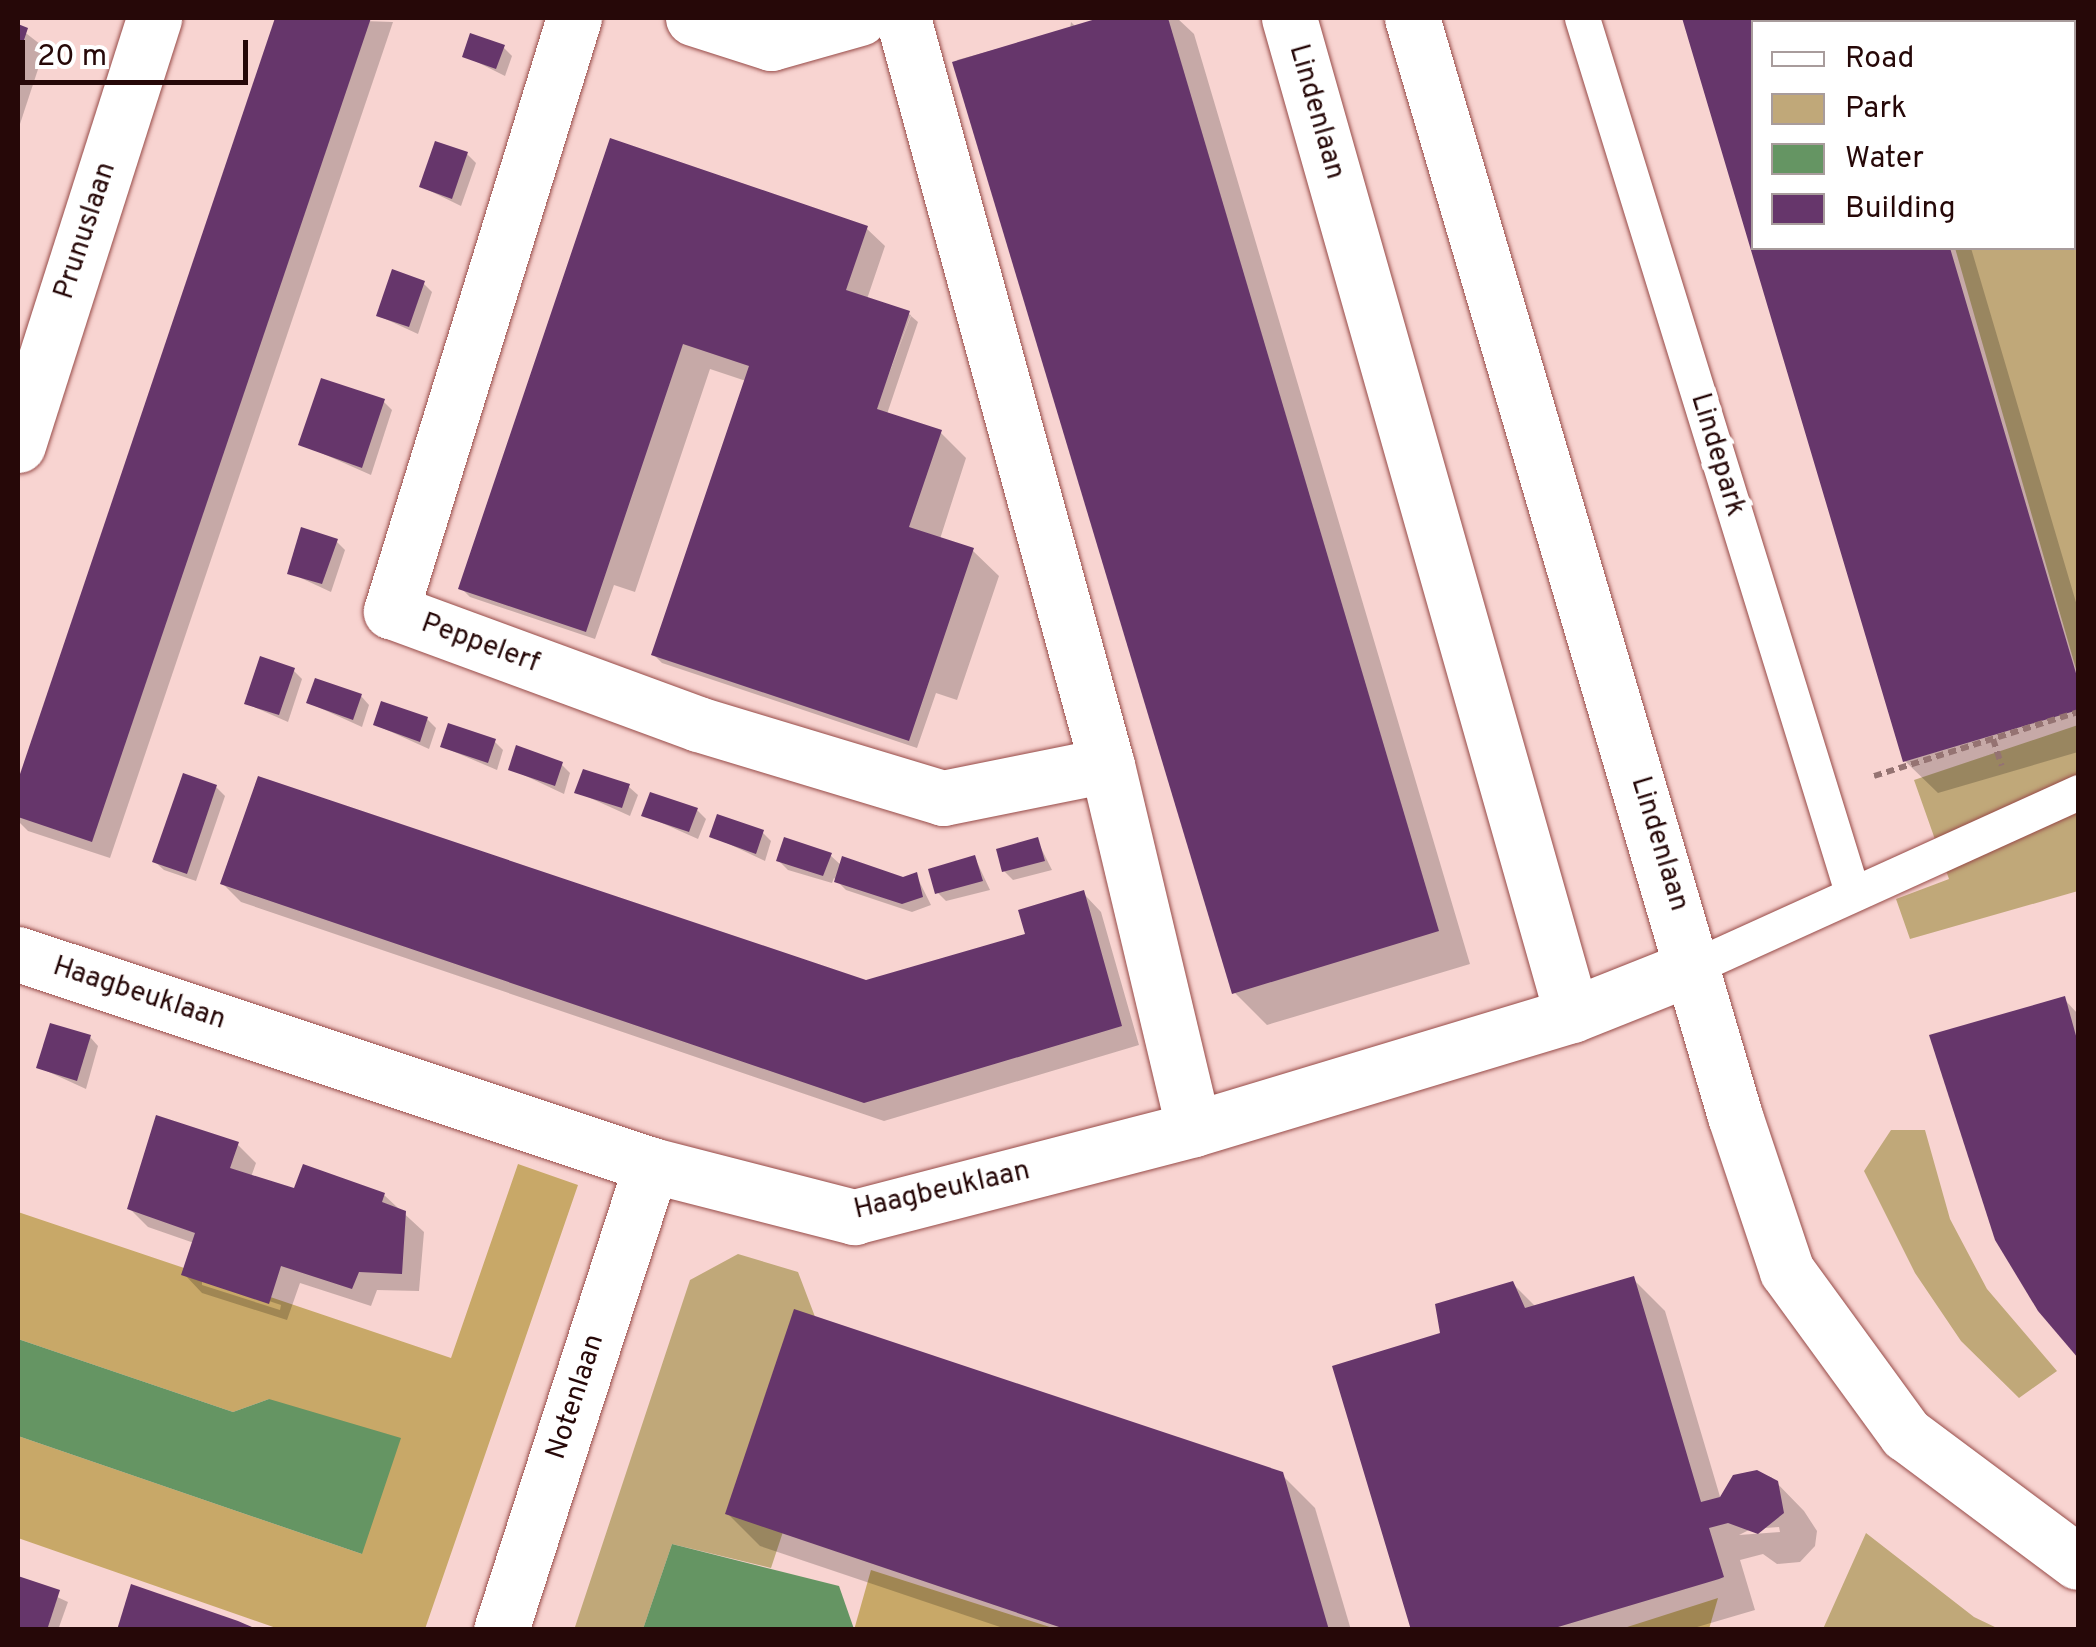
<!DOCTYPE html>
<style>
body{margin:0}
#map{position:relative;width:2096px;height:1647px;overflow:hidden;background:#f8d4d1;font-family:Overpass,sans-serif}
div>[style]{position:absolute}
.green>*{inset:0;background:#c0a879}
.forest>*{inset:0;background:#c8a868}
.water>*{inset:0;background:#659563}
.shadow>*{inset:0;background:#0003}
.building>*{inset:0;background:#66366b}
.path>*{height:6px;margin-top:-3px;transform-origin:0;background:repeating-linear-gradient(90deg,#957372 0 8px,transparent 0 13px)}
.roads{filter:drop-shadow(0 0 2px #974b48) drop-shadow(0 0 2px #974b48)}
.service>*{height:35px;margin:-17.5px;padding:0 17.5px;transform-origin:17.5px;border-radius:17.5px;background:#fff}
.minor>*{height:55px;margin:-27.5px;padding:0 27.5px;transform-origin:27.5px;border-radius:27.5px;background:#fff}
span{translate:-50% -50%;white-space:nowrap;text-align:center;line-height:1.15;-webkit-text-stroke:10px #fff;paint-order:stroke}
.street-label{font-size:28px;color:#260808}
.frame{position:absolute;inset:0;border:20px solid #260808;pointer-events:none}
.legend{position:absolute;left:1751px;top:20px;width:325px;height:230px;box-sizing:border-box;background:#fff;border:2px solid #a89c9c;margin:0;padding:12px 18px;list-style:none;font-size:30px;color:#260808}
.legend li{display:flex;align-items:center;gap:20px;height:50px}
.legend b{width:50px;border:2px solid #a89c9c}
.scale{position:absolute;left:20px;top:40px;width:228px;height:45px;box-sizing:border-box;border:5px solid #260808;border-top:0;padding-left:12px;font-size:30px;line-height:35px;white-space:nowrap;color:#260808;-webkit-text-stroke:8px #fff;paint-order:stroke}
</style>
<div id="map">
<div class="green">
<div style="clip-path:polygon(1888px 18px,2078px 18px,2078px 676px,1955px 248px,2074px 248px,2074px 22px)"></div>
<div style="clip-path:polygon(2078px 725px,2078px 891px,1910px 939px,1896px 899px,1949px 879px,1914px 780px)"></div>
<div style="clip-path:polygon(1891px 1130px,1925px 1130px,1950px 1219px,1987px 1289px,2057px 1371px,2019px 1398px,1961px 1341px,1915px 1273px,1864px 1171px)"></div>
<div style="clip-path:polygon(738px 1254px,798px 1272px,836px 1372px,771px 1568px,672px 1544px,643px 1629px,574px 1630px,690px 1280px)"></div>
<div style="clip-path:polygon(1866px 1533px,1974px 1617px,1999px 1629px,1823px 1629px)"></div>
</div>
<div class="forest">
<div style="clip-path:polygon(518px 1164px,578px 1185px,425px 1629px,279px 1629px,18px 1538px,18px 1436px,362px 1554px,269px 1399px,233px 1412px,18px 1339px,18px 1212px,451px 1358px)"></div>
<div style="clip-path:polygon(871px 1570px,1056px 1629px,854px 1630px)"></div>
<div style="clip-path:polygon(1718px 1598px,1709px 1629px,1621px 1629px)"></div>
</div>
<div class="water">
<div style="clip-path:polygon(18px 1339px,233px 1412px,269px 1399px,401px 1438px,362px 1554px,18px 1436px)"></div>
<div style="clip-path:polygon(672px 1544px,839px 1586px,854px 1629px,643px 1629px)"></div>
</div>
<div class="shadow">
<div style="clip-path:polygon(278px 18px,393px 22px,110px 858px,28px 831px,18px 821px,18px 788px)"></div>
<div style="clip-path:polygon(1108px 18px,1177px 18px,1194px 34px,1470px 964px,1267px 1025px,1234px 992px,957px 60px,1070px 29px,1071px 22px,1076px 27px)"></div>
<div style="clip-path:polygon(1684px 18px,1903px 18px,1904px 22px,1754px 22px,1754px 248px,1971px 248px,2078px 609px,2078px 752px,1938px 793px,1905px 761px)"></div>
<div style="clip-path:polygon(18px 27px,45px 48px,18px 130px)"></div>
<div style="clip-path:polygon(503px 47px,512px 56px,505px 76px,465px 56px)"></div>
<div style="clip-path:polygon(612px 142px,866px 228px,885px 246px,867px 299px,911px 315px,871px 420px,911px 316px,918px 322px,887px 414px,940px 432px,966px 458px,940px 539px,972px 550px,999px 576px,957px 700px,936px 693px,917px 748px,662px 663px,653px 654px,746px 381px,710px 369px,635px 592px,614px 585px,595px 639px,470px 597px,461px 588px)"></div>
<div style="clip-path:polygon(467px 154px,476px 163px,461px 206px,422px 187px)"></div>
<div style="clip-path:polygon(423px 283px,432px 292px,418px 334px,379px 316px)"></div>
<div style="clip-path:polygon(383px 401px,392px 410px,371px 475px,301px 444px)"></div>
<div style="clip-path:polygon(336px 541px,345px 550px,331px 592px,290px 573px)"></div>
<div style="clip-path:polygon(293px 670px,302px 679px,288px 722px,247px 704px)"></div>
<div style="clip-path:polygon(361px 696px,369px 705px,362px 727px,309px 703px)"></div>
<div style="clip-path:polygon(427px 719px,436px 728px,429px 749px,376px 725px)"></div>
<div style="clip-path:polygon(494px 741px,503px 750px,497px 770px,443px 747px)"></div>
<div style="clip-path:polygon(561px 764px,570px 773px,564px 794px,511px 769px)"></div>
<div style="clip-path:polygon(216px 787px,225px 796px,196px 881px,164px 870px,155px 862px)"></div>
<div style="clip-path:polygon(629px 787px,638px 795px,630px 816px,577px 792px)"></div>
<div style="clip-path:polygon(697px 810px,706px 819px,698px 839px,644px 815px)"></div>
<div style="clip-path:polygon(762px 832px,771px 841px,765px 861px,712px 836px)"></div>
<div style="clip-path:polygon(1037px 840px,1052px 870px,1013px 880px,1004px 871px)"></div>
<div style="clip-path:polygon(830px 855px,842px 866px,903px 880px,916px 875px,931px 905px,912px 912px,846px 890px,834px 878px,832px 883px,788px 870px,779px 861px)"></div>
<div style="clip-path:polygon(975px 858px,990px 890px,946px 901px,937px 892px)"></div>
<div style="clip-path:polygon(223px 884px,866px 983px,1028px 936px,1083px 893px,1101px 912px,1139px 1045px,884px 1121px,241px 902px)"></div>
<div style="clip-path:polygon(2064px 999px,2078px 1014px,2078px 1352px,2052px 1326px)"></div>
<div style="clip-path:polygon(90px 1037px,98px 1046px,86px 1089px,38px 1067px)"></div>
<div style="clip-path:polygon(evenodd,238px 1145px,256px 1163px,251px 1177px,296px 1191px,384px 1195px,424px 1232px,419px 1291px,377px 1290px,371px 1306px,300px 1283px,287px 1320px,202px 1293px,184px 1274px,194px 1243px,148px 1227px,130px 1209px,238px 1145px,202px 1279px,281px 1305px,280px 1310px,202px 1285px,202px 1279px)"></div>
<div style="clip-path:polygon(evenodd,1633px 1279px,1665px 1311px,1721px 1500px,1735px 1477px,1748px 1472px,1771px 1477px,1804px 1511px,1817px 1531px,1815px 1546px,1800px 1562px,1777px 1564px,1763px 1554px,1740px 1560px,1755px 1610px,1687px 1630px,1413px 1630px,1443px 1335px,1513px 1284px,1536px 1307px,1633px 1279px,1779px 1527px,1780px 1532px,1739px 1535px,1751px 1529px,1779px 1527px)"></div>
<div style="clip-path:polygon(1282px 1475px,1315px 1508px,1351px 1630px,1009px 1630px,760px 1546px,728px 1514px)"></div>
<div style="clip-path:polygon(18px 1579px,68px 1602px,58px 1630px,18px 1630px)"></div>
</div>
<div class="building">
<div style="clip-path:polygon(275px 18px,371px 18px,92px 842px,18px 817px,18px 780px)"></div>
<div style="clip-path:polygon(1099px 18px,1168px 18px,1439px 931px,1232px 994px,952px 62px)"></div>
<div style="clip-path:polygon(1682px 18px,1881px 18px,1883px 22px,1754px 22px,1754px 248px,1950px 248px,2078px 680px,2078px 710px,1903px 762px)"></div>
<div style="clip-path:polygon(18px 24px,28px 28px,18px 58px)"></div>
<div style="clip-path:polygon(470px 33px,505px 45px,496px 69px,462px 57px)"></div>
<div style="clip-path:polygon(610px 138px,868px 226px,846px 290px,910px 311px,877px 409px,942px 430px,909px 527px,974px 548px,909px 741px,651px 655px,749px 366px,683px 344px,586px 632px,458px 589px)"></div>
<div style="clip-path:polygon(435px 141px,468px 152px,452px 199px,419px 187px)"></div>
<div style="clip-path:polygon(392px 269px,425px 281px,409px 327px,376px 316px)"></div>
<div style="clip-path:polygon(321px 378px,385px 399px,362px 468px,298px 445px)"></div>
<div style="clip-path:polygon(301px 527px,338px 539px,322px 584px,287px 574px)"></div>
<div style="clip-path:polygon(260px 656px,295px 668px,279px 715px,244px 704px)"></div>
<div style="clip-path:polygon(315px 678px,362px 694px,353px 720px,306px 703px)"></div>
<div style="clip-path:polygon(381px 701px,428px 717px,420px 742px,373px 725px)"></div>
<div style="clip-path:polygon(448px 723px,496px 739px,488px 763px,440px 747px)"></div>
<div style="clip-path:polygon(516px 745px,563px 762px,555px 786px,508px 770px)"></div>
<div style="clip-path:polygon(583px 769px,630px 784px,622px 808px,574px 793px)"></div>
<div style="clip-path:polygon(183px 773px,217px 785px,187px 874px,152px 862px)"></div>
<div style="clip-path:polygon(258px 776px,866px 980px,1025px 934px,1018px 910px,1084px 890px,1122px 1026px,864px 1103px,220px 884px)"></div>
<div style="clip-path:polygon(650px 792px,698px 808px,689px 832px,641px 816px)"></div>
<div style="clip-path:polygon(717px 814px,764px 830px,756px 854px,709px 837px)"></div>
<div style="clip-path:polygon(784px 837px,832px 853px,823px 876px,776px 861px)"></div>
<div style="clip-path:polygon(1038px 837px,1045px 861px,1002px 872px,996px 849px)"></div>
<div style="clip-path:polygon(975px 855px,983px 881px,935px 894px,928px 869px)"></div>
<div style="clip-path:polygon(842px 856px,903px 877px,917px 872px,923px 897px,902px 904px,834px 882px)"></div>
<div style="clip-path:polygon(2065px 996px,2078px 1043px,2078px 1358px,2038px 1311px,1995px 1240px,1929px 1035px)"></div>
<div style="clip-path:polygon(50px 1023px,91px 1035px,77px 1081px,36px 1068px)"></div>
<div style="clip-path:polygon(156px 1115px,239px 1142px,230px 1168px,294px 1188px,303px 1164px,385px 1193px,382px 1202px,406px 1211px,402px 1274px,359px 1272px,352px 1289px,281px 1266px,269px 1304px,181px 1275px,195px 1233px,127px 1209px)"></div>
<div style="clip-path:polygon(1634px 1276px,1701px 1502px,1720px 1497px,1733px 1475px,1757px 1470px,1778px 1481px,1784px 1513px,1758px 1534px,1728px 1523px,1709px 1528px,1724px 1577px,1719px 1579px,1548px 1630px,1411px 1630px,1332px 1366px,1440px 1333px,1435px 1304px,1513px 1281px,1525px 1308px)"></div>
<div style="clip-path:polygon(794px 1309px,1283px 1472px,1329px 1630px,1068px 1630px,725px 1514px)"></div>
<div style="clip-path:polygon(18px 1576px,60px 1590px,47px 1630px,18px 1630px)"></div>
<div style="clip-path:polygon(131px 1584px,238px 1621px,259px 1630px,117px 1630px)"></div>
</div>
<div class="path">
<div style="left:1993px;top:739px;width:28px;rotate:72deg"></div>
<div style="left:1874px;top:776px;width:214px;rotate:-17.4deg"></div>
</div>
<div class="roads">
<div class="service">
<div style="left:1582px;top:18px;width:915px;rotate:72.83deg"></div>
<div style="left:1695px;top:966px;width:421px;rotate:-24.4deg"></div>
</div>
<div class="minor">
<div style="left:574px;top:18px;width:621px;rotate:107.15deg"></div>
<div style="left:391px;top:611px;width:327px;rotate:20.2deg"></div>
<div style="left:698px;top:724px;width:256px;rotate:16.8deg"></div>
<div style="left:943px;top:798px;width:167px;rotate:-11.4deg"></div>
<div style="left:693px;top:18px;width:82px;rotate:17.8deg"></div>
<div style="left:771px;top:43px;width:92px;rotate:-15.7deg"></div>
<div style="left:903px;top:18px;width:774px;rotate:74.73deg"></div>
<div style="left:1107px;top:765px;width:374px;rotate:76.6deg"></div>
<div style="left:1289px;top:18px;width:1036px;rotate:74.15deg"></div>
<div style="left:1412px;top:18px;width:1145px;rotate:73.61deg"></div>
<div style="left:1735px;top:1116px;width:163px;rotate:71.5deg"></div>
<div style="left:1787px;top:1271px;width:202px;rotate:53.9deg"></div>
<div style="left:1906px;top:1434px;width:214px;rotate:36.7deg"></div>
<div style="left:18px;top:445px;width:448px;rotate:-72.3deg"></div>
<div style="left:18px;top:954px;width:667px;rotate:18.43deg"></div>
<div style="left:651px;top:1165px;width:210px;rotate:14.4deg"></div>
<div style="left:854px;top:1217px;width:351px;rotate:-14.5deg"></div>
<div style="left:1194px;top:1129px;width:395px;rotate:-16.8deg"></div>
<div style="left:1572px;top:1015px;width:132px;rotate:-21.7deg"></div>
<div style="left:501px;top:1630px;width:489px;rotate:-72.1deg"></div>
</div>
</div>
<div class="street-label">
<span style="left:1316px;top:112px;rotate:74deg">Lindenlaan</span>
<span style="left:86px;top:231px;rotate:-72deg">Prunuslaan</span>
<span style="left:1717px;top:455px;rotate:73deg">Lindepark</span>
<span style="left:480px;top:644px;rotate:20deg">Peppelerf</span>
<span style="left:1659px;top:844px;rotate:73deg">Lindenlaan</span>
<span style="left:139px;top:994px;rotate:18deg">Haagbeuklaan</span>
<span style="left:942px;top:1191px;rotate:-13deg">Haagbeuklaan</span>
<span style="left:576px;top:1397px;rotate:-72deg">Notenlaan</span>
</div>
<div class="frame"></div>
<ul class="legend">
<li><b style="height:12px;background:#fff"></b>Road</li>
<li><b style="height:28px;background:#c0a879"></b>Park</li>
<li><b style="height:28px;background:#659563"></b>Water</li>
<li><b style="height:28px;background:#66366b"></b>Building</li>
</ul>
<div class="scale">20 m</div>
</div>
